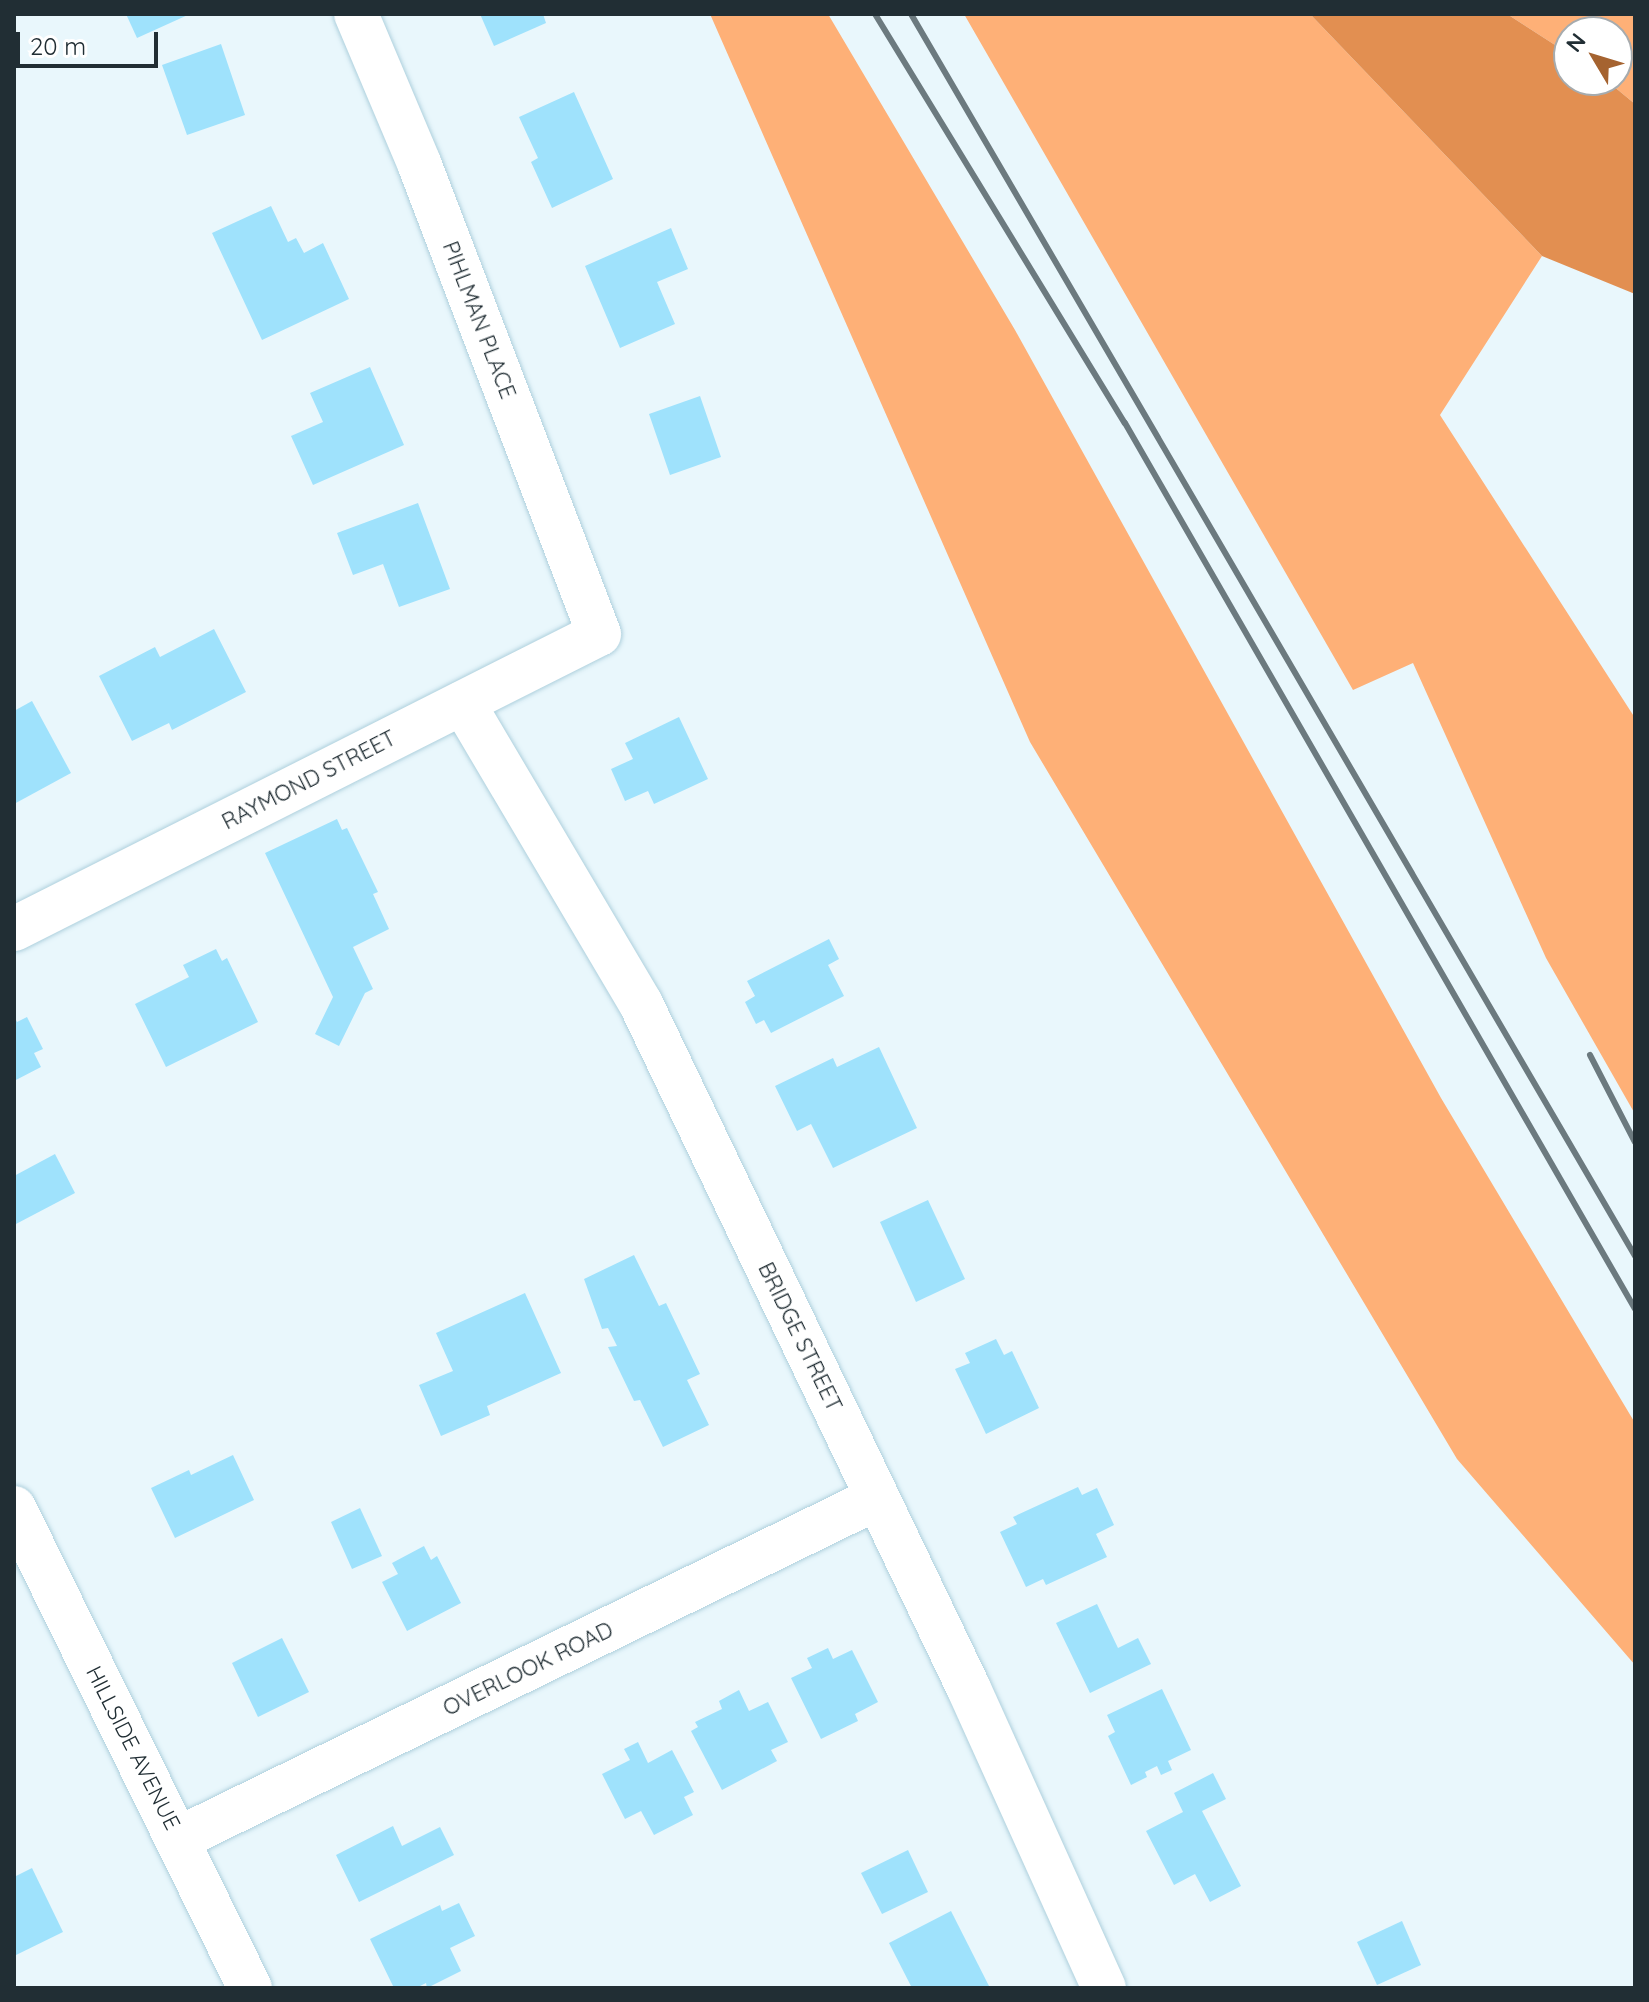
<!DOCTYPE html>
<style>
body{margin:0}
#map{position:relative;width:1649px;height:2002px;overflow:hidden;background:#e9f7fc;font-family:Quicksand,sans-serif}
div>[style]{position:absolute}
.green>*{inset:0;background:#feb077}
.water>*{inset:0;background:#e28f51}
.building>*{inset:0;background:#9fe2fc}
.roads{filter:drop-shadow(0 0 2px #aed0dd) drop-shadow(0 0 2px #aed0dd)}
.minor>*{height:44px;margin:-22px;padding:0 22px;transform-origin:22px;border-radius:22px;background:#fff}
.rail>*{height:6px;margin:-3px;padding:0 3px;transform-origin:3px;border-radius:3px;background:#6c7a7f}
span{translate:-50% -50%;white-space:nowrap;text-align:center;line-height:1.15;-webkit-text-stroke:7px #fff;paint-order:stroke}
.street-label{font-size:22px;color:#212e34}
.frame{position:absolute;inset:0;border:16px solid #212e34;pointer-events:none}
.north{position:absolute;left:1553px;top:16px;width:80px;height:80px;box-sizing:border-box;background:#fff;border:2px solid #a6abae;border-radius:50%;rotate:308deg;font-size:22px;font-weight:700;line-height:32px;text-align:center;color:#212e34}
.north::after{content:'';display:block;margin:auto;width:28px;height:36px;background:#a56330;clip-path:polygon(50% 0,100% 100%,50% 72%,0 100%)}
.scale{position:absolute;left:16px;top:32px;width:142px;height:36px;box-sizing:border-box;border:4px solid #212e34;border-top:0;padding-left:10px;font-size:24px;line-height:28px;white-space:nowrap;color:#212e34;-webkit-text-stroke:6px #fff;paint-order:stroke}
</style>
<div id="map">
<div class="green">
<div style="clip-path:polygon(710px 14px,828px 14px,1015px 330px,1441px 1098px,1635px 1423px,1635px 1665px,1457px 1459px,1030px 742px)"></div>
<div style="clip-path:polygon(964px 14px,1310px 14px,1542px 256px,1440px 415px,1635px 718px,1635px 1114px,1546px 958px,1413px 663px,1353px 690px)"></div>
<div style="clip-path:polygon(1507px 14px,1635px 14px,1635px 104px,1606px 80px,1617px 80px,1617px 32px,1569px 32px,1569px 54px)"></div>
</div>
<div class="water">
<div style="clip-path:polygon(1310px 14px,1507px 14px,1569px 54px,1569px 80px,1606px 80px,1635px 104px,1635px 294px,1542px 256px)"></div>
</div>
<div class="building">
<div style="clip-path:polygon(126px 14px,190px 14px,137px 38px)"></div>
<div style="clip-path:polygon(480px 14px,543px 14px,546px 23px,494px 46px)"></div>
<div style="clip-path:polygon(221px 44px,245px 115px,187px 135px,162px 65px)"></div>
<div style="clip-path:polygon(574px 92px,613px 179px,552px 208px,531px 162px,538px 158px,519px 117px)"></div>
<div style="clip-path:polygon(271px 206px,288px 242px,296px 238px,304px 253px,323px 243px,349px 299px,262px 340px,212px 233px)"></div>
<div style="clip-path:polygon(671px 228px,688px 269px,657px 282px,675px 324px,620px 348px,585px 266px)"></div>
<div style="clip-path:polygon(370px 367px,404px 445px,313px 485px,291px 436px,323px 422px,310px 393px)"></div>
<div style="clip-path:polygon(700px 396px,721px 457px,670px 475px,649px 414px)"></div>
<div style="clip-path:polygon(418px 503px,450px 589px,399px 607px,383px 564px,353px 575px,337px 533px)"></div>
<div style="clip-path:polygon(214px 629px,246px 692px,172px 730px,169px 723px,132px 741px,99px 676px,155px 647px,160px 657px)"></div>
<div style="clip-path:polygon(32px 701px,71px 773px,14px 804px,14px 711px)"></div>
<div style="clip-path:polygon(679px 717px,708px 779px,654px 804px,648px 791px,625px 801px,611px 769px,633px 759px,625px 743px)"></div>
<div style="clip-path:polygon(337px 819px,342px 830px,347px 828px,378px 892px,373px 894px,389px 929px,353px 947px,373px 989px,365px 993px,339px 1046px,315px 1034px,333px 997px,265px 853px)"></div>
<div style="clip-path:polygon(829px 939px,839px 959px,828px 965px,844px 996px,771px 1033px,764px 1020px,756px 1024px,745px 1002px,755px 996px,747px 981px)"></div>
<div style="clip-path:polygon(216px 949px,222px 961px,227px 958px,258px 1022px,166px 1067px,135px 1004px,189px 977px,183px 965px)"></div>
<div style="clip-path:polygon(14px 1016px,17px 1022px,27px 1017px,43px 1049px,34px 1053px,41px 1067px,14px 1081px)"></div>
<div style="clip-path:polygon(879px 1047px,917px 1128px,833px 1168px,811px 1124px,797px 1131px,775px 1086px,833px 1058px,837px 1067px)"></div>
<div style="clip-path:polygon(55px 1154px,75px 1193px,14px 1225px,14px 1176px)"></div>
<div style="clip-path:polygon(928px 1200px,965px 1279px,916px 1302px,880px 1222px)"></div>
<div style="clip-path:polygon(634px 1255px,659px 1306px,666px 1303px,700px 1374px,687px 1380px,709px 1425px,663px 1447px,640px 1400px,634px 1401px,608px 1347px,617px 1346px,608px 1328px,602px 1329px,584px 1279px)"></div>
<div style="clip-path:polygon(525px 1293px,561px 1373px,487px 1406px,490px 1415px,441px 1436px,419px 1385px,453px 1371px,436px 1333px)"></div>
<div style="clip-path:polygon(996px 1339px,1004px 1355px,1012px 1351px,1039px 1408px,986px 1434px,955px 1369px,970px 1363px,965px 1353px)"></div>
<div style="clip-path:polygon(233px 1455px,254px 1500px,175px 1538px,151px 1488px,189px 1470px,191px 1475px)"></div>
<div style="clip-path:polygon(1078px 1487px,1082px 1495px,1097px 1488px,1114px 1525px,1096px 1534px,1107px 1557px,1046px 1585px,1043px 1579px,1026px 1587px,1000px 1532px,1017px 1524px,1013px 1517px)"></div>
<div style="clip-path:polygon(360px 1508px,382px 1556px,352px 1569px,331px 1522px)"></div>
<div style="clip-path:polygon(424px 1546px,431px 1560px,437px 1556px,461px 1603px,407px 1631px,382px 1582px,398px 1574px,392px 1563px)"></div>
<div style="clip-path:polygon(1097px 1604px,1118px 1648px,1138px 1638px,1151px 1664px,1090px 1693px,1056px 1623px)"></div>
<div style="clip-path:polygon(282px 1638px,309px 1692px,258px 1717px,232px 1663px)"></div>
<div style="clip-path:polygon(828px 1648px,833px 1659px,852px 1650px,878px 1702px,855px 1714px,858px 1721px,821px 1739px,791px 1678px,812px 1668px,807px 1658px)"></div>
<div style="clip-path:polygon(1162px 1689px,1191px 1750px,1168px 1761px,1172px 1770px,1161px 1775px,1157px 1766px,1145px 1772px,1147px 1777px,1131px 1785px,1108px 1736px,1115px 1732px,1107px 1715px)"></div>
<div style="clip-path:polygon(739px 1690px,749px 1711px,768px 1702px,788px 1742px,771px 1750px,777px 1761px,722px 1790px,691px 1731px,698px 1727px,695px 1722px,722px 1709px,719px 1701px)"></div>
<div style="clip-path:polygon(638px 1742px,648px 1763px,672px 1750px,694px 1792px,684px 1797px,693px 1815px,654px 1835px,641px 1811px,625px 1819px,602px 1774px,630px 1760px,624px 1749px)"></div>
<div style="clip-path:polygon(1213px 1773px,1226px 1799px,1202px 1811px,1241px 1886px,1210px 1902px,1195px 1874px,1174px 1885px,1146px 1831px,1183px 1812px,1174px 1793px)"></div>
<div style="clip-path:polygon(393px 1826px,402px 1846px,440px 1827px,454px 1855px,359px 1902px,336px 1855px)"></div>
<div style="clip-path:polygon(908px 1850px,928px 1892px,882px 1914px,861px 1873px)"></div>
<div style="clip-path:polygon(32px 1868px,63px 1932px,14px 1956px,14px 1877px)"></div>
<div style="clip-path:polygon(459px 1903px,475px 1936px,450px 1948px,461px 1971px,427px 1988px,426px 1983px,416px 1988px,394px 1988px,370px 1939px,440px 1905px,442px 1911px)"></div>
<div style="clip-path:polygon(951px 1911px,990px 1988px,912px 1988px,889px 1943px)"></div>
<div style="clip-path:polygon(1402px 1921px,1421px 1965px,1377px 1985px,1357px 1942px)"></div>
</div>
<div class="roads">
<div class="minor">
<div style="left:463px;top:703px;width:350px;rotate:59.4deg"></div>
<div style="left:641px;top:1004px;width:759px;rotate:64.41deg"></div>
<div style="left:969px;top:1689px;width:328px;rotate:65.7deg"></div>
<div style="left:14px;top:929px;width:655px;rotate:-26.76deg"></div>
<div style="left:599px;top:634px;width:504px;rotate:-110.92deg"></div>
<div style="left:419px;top:163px;width:162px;rotate:-112.9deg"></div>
<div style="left:14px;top:1508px;width:535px;rotate:63.82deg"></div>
<div style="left:178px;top:1839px;width:778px;rotate:-26deg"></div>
</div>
</div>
<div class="rail">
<div style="left:875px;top:14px;width:479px;rotate:58.6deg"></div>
<div style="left:1125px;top:423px;width:1022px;rotate:60.07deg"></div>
<div style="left:911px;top:14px;width:1438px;rotate:59.76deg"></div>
<div style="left:1590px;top:1055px;width:98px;rotate:62.7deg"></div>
</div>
<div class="street-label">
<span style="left:479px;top:320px;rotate:69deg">PIHLMAN PLACE</span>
<span style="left:309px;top:780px;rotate:-27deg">RAYMOND STREET</span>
<span style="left:800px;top:1337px;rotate:64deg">BRIDGE STREET</span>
<span style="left:528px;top:1669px;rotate:-26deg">OVERLOOK ROAD</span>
<span style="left:133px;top:1748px;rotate:63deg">HILLSIDE AVENUE</span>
</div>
<div class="frame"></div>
<div class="north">N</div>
<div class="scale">20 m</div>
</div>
